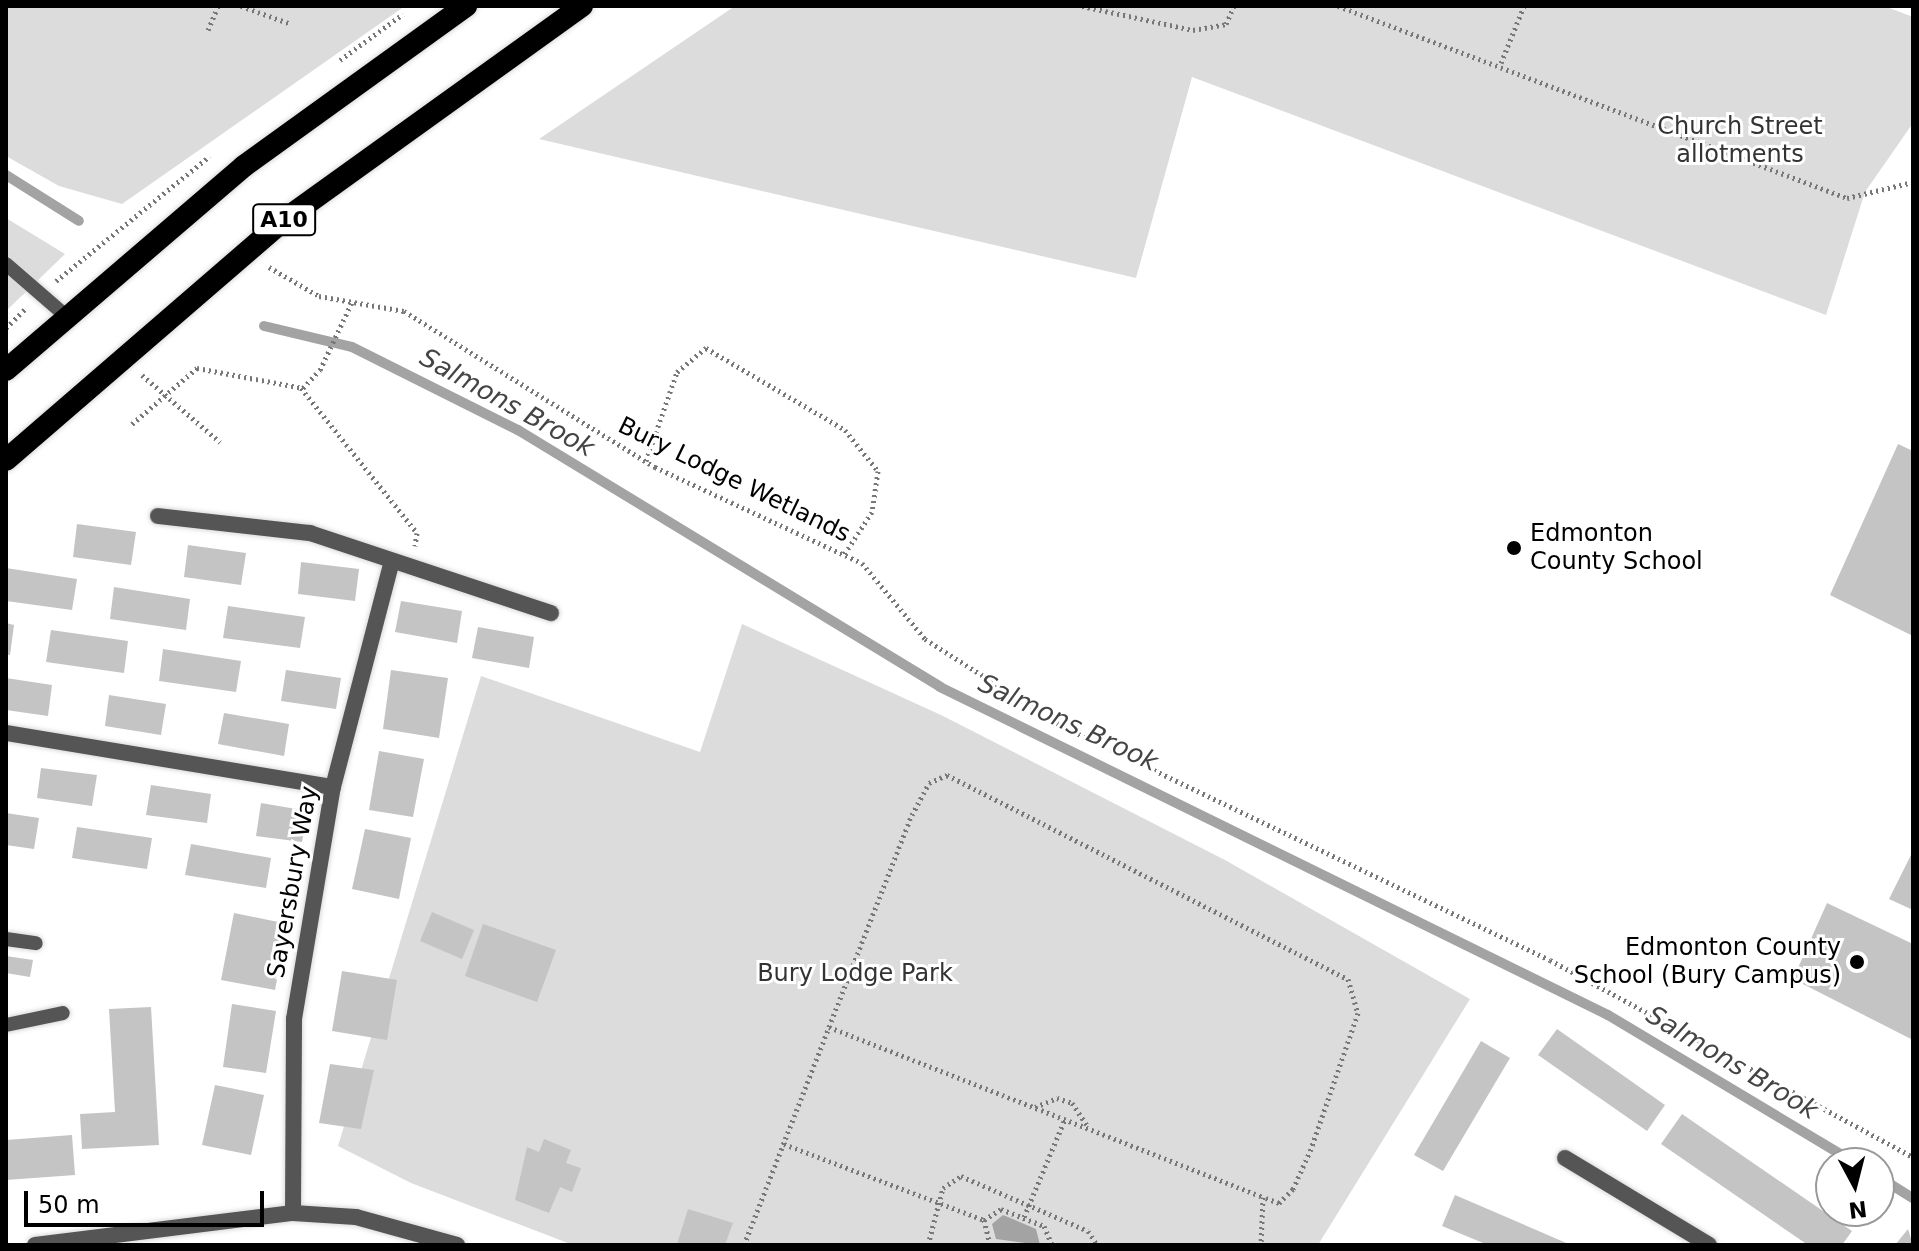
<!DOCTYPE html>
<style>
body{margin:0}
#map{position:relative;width:1919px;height:1251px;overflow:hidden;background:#fff;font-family:"DejaVu Sans",sans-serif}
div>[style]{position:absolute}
.green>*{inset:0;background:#dcdcdc}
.water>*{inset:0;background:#a3a3a3}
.stream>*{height:10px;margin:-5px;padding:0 5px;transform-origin:5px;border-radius:5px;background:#a3a3a3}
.building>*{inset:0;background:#c4c4c4}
.path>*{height:5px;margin-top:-2.5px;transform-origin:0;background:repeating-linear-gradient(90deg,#777 0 2px,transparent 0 6px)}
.roads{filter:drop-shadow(0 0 2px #dbdbdb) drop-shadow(0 0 2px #dbdbdb)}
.service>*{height:14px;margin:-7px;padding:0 7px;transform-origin:7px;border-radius:7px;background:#555}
.minor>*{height:16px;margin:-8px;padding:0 8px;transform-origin:8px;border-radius:8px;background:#555}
.tertiary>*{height:16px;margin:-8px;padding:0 8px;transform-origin:8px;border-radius:8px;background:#555}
.trunk>*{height:22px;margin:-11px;padding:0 11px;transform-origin:11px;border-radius:11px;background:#000}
.dots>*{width:22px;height:22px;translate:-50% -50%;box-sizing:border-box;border:4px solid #fff;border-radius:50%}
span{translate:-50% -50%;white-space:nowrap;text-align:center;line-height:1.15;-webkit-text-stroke:6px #fff;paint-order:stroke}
.shield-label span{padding:2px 6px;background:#fff;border:2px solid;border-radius:6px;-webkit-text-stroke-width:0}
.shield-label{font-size:22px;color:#000;font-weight:700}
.park-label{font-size:24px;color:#333}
.street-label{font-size:24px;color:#000}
.poi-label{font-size:24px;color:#000}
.left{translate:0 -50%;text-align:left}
.right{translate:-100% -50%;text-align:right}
.water-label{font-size:26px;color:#444;font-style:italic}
.frame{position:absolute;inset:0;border:8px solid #000;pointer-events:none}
.north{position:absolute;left:1815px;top:1147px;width:80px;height:80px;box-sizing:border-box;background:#fff;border:2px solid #999;border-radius:50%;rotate:173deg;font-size:22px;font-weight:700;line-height:32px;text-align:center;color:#000}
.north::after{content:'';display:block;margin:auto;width:28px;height:36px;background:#000;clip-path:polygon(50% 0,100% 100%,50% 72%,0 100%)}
.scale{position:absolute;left:24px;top:1191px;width:240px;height:36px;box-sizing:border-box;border:4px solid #000;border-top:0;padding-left:10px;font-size:24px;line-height:28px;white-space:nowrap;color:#000;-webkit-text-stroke:6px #fff;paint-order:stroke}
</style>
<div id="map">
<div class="green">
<div style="clip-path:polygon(6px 6px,405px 6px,122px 204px,59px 186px,6px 156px)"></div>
<div style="clip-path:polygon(735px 6px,1884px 6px,1913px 17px,1913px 123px,1865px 192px,1826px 315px,1192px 77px,1136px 278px,539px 139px)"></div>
<div style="clip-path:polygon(6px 218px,65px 254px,6px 311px)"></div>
<div style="clip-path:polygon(742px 624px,941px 715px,1225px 860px,1470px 999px,1318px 1245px,573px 1245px,411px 1183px,338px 1146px,481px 676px,700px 752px)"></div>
</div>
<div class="water">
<div style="clip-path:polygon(1003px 1215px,1036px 1229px,1040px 1245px,996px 1239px,992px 1224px)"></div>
</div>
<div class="stream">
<div style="left:6px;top:175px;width:86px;rotate:32.2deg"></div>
<div style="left:264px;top:326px;width:90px;rotate:13.4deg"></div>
<div style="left:352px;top:347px;width:186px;rotate:26.6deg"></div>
<div style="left:518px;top:430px;width:494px;rotate:31.3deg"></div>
<div style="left:940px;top:687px;width:744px;rotate:26.15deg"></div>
<div style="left:1608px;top:1015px;width:288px;rotate:30.9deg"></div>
<div style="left:1879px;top:1177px;width:40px;rotate:32deg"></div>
</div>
<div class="building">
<div style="clip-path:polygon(1898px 444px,1913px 451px,1913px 636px,1830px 595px)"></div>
<div style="clip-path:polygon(77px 524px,136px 532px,131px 565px,73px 557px)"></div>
<div style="clip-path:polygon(188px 545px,246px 553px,241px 585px,184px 577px)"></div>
<div style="clip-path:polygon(301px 562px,359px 569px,355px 601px,298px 594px)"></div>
<div style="clip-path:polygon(6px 568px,77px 579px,72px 610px,6px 601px)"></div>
<div style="clip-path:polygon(114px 587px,190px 599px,186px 630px,110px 619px)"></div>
<div style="clip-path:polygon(401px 601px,462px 611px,457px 643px,395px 632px)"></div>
<div style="clip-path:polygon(228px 606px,305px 617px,300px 648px,223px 638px)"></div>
<div style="clip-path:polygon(6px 623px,14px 625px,10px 655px,6px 654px)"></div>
<div style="clip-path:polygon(478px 627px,534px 637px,529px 668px,472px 658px)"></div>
<div style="clip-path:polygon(51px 630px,128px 641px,124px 673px,46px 662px)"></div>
<div style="clip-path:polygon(163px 649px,241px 661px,236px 692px,159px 681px)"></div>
<div style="clip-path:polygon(286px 670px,341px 678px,336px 709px,281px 701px)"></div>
<div style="clip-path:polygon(391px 670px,448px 678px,439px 738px,383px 729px)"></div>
<div style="clip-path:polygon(6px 678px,52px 685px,48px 716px,6px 710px)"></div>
<div style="clip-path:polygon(109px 695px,166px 704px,161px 735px,105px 726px)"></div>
<div style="clip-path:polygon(224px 713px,289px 724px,284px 756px,218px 744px)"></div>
<div style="clip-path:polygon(379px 751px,424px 759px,413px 817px,369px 810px)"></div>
<div style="clip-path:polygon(41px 768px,97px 775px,92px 806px,37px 798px)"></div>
<div style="clip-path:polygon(151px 785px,211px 794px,207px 823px,146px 815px)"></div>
<div style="clip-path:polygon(261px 803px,308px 811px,302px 842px,256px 836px)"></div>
<div style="clip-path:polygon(6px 813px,39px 818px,34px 849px,6px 845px)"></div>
<div style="clip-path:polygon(77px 827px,152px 838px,147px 869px,72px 858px)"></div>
<div style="clip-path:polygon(365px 829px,411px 838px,399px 899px,352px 889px)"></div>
<div style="clip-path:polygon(191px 844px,271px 858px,266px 888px,185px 875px)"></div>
<div style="clip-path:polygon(1913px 851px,1913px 910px,1889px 899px)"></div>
<div style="clip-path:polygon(1827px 903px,1913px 944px,1913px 1040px,1793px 979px)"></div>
<div style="clip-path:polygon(432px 912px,474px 930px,462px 959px,420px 941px)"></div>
<div style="clip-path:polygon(234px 913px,288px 924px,275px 990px,221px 980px)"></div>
<div style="clip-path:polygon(483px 924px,556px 950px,537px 1002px,465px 976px)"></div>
<div style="clip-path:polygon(6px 956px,33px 960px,30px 977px,6px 973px)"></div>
<div style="clip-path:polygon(342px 971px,397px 980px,387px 1040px,332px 1031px)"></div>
<div style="clip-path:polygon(232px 1004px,276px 1011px,266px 1073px,223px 1067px)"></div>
<div style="clip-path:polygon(151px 1007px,159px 1145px,82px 1149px,80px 1114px,115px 1112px,109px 1009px)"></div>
<div style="clip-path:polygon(1557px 1029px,1665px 1105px,1647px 1131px,1538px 1055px)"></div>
<div style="clip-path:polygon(1481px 1041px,1510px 1058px,1443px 1171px,1414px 1155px)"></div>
<div style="clip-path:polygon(330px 1064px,374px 1070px,361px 1129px,319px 1123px)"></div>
<div style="clip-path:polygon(215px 1085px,264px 1095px,251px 1155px,202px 1145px)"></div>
<div style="clip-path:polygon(1682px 1114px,1852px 1231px,1842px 1245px,1808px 1245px,1661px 1144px)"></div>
<div style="clip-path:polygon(72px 1135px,75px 1175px,6px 1180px,6px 1140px)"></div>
<div style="clip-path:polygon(544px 1139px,571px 1150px,566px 1163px,581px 1168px,572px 1192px,560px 1187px,549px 1213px,515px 1200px,527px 1147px,539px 1152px)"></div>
<div style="clip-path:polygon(1455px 1195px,1571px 1245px,1488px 1245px,1442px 1226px)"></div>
<div style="clip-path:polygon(688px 1209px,733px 1223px,725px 1245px,677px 1244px)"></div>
<div style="clip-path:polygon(1908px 1229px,1913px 1245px,1895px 1245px)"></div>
</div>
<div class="path">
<div style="left:241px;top:6px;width:53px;rotate:19.8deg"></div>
<div style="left:1082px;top:6px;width:114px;rotate:12.2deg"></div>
<div style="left:1193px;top:30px;width:34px;rotate:-10deg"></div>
<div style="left:1226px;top:24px;width:20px;rotate:-66deg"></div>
<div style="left:1338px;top:6px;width:544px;rotate:20.67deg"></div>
<div style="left:1847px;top:198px;width:68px;rotate:-13.6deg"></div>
<div style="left:208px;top:30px;width:26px;rotate:-67deg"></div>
<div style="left:340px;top:60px;width:78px;rotate:-36.1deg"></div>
<div style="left:1501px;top:63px;width:61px;rotate:-68deg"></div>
<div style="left:269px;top:267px;width:58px;rotate:30.1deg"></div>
<div style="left:319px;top:296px;width:86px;rotate:10deg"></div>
<div style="left:404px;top:311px;width:296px;rotate:31.9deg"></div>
<div style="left:655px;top:467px;width:228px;rotate:24.9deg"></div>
<div style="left:862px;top:563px;width:99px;rotate:50.3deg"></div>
<div style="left:925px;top:639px;width:162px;rotate:32.4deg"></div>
<div style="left:1062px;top:726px;width:541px;rotate:25.62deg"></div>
<div style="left:1550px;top:960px;width:413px;rotate:28.5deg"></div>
<div style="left:56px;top:281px;width:198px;rotate:-39.1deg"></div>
<div style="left:6px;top:328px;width:27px;rotate:-45deg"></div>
<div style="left:142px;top:375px;width:103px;rotate:40.7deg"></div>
<div style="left:301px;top:388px;width:186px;rotate:51.3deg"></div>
<div style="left:417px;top:533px;width:13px;rotate:99deg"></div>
<div style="left:132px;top:424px;width:86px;rotate:-40.7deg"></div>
<div style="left:197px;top:368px;width:108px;rotate:10.7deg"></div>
<div style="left:303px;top:388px;width:25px;rotate:-47deg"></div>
<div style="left:320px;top:370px;width:75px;rotate:-64.8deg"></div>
<div style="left:646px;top:461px;width:94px;rotate:-70.8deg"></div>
<div style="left:677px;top:372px;width:38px;rotate:-40deg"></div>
<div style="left:706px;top:348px;width:161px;rotate:30.5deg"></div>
<div style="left:845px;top:430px;width:53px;rotate:51.2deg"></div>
<div style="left:878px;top:471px;width:41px;rotate:98.3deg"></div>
<div style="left:872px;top:512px;width:51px;rotate:123.1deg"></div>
<div style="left:829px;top:1027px;width:466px;rotate:21.4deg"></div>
<div style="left:1263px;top:1197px;width:48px;rotate:92.4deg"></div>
<div style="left:1035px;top:1107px;width:24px;rotate:-22deg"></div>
<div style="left:1057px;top:1098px;width:16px;rotate:18deg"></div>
<div style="left:1072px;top:1103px;width:29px;rotate:56deg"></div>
<div style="left:784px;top:1144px;width:214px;rotate:20.8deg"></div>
<div style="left:1024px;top:1217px;width:106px;rotate:-67.3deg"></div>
<div style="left:744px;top:1245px;width:462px;rotate:-68.7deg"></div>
<div style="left:912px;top:815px;width:36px;rotate:-62deg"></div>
<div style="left:929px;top:783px;width:20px;rotate:-24deg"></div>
<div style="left:947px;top:775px;width:450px;rotate:27deg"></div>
<div style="left:1348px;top:979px;width:35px;rotate:74deg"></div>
<div style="left:1358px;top:1013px;width:144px;rotate:109.1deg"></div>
<div style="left:1311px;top:1149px;width:44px;rotate:114.2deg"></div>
<div style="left:1293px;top:1189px;width:20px;rotate:135deg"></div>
<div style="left:1279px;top:1203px;width:17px;rotate:-159deg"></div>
<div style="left:928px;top:1245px;width:59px;rotate:-75.3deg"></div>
<div style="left:943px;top:1188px;width:22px;rotate:-34deg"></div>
<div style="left:961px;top:1176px;width:138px;rotate:23.4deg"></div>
<div style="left:1088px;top:1231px;width:17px;rotate:57deg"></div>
<div style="left:990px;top:1245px;width:26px;rotate:-103deg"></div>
<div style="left:984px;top:1220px;width:20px;rotate:-33deg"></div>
<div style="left:1001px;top:1209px;width:46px;rotate:21.6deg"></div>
<div style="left:1044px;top:1226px;width:21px;rotate:67deg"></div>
</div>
<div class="roads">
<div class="service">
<div style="left:6px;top:264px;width:79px;rotate:40.9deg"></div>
<div style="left:6px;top:939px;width:30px;rotate:8deg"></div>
<div style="left:6px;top:1025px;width:58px;rotate:-11.9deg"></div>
</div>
<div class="minor">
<div style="left:158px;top:516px;width:153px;rotate:6.4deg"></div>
<div style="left:310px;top:533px;width:254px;rotate:18.4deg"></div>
<div style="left:6px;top:733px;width:331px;rotate:9.4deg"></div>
<div style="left:1565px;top:1158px;width:168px;rotate:31.1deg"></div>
<div style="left:293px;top:1213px;width:194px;rotate:-89.7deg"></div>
<div style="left:294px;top:1019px;width:235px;rotate:-80.5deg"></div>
<div style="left:333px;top:787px;width:229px;rotate:-75.4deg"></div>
</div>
<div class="tertiary">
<div style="left:35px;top:1245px;width:260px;rotate:-7.1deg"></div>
<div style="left:293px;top:1213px;width:63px;rotate:3.6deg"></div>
<div style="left:356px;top:1217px;width:105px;rotate:15.5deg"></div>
</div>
<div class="trunk">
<div style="left:6px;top:370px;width:313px;rotate:-40.6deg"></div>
<div style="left:244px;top:166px;width:274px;rotate:-35.8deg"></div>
<div style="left:6px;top:460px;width:367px;rotate:-40.8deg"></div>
<div style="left:284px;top:220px;width:367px;rotate:-35.7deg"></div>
</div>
</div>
<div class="dots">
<div style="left:1514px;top:548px;background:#000"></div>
<div style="left:1857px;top:962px;background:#000"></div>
</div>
<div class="shield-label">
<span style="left:284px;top:220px">A10</span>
</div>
<div class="park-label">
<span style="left:1740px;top:141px">Church Street<br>allotments</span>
<span style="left:855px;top:974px">Bury Lodge Park</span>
</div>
<div class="street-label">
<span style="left:734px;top:480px;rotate:26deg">Bury Lodge Wetlands</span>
<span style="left:293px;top:882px;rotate:-80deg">Sayersbury Way</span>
</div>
<div class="poi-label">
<span class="left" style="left:1530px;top:548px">Edmonton<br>County School</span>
<span class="right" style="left:1841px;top:962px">Edmonton County<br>School (Bury Campus)</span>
</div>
<div class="water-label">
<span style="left:507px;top:403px;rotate:29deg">Salmons Brook</span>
<span style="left:1068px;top:723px;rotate:25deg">Salmons Brook</span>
<span style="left:1732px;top:1063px;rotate:31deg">Salmons Brook</span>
</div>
<div class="frame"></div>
<div class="north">N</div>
<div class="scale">50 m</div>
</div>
